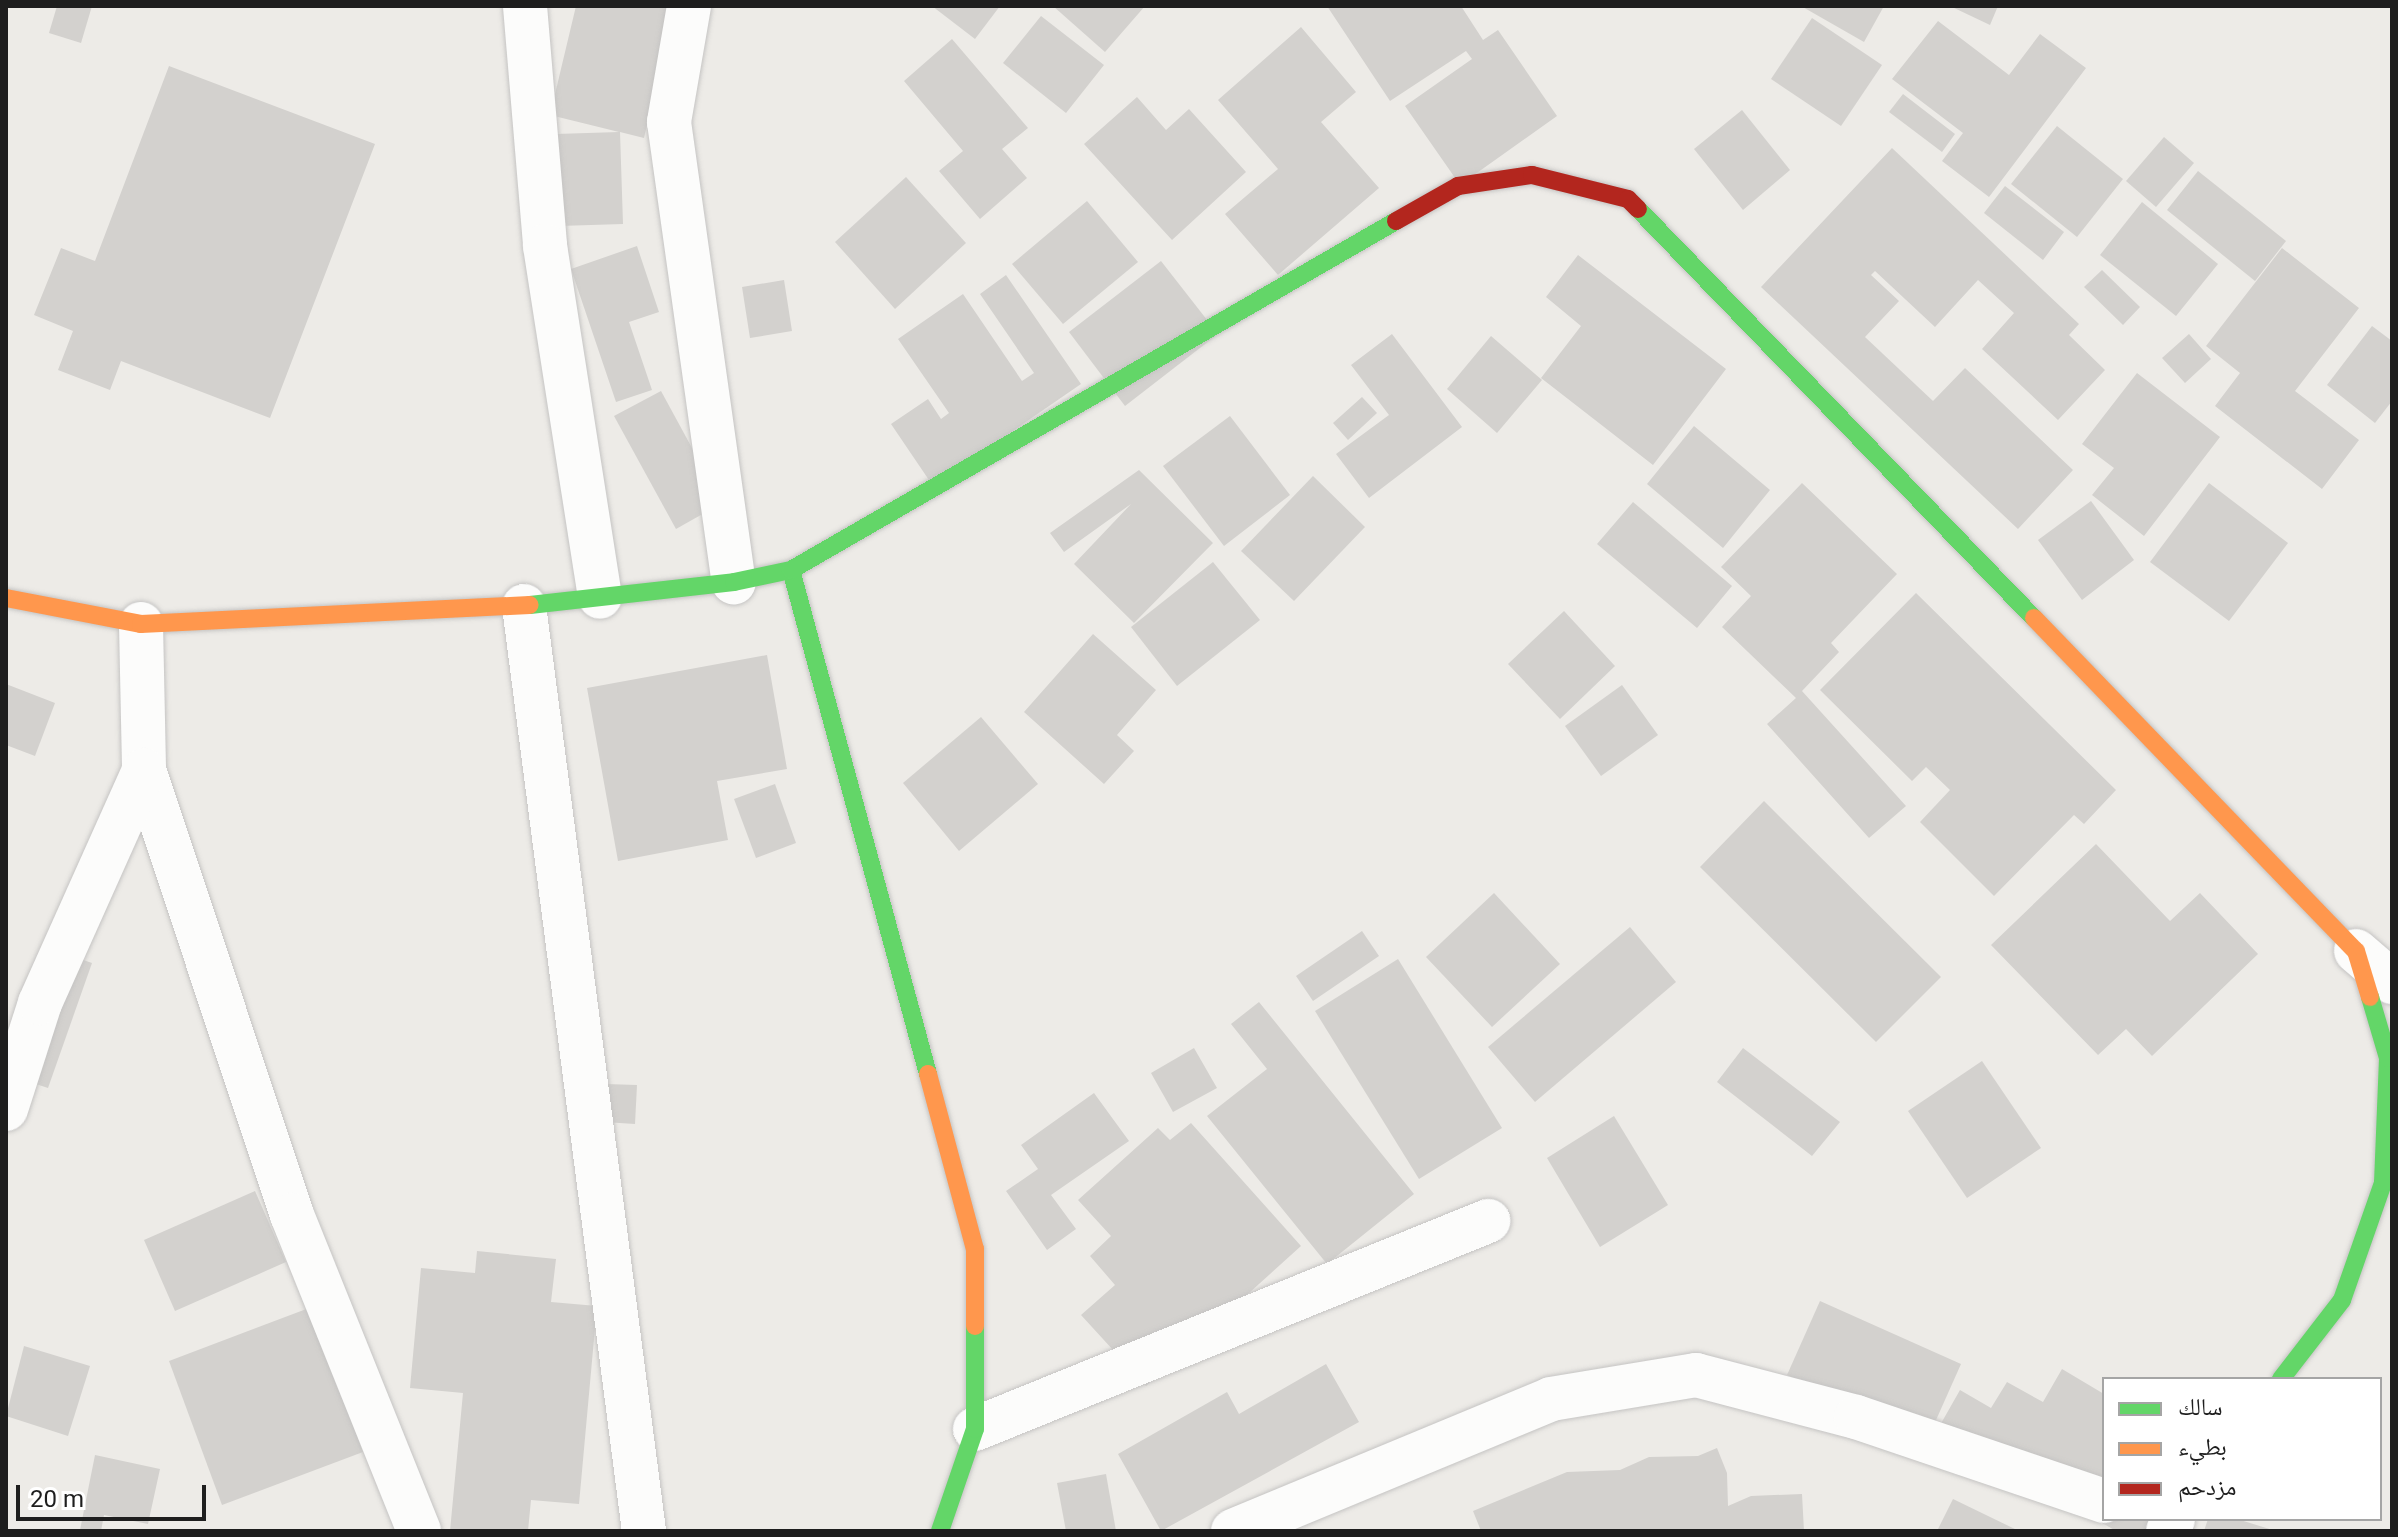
<!DOCTYPE html>
<meta charset="utf-8">
<style>
body{margin:0}
#map{position:relative;width:2398px;height:1537px;overflow:hidden;background:#edebe7;font-family:Roboto,"Noto Naskh Arabic",sans-serif}
div>[style]{position:absolute}
.building>*{inset:0;background:#d3d1ce}
.roads{filter:drop-shadow(0 0 2px #c5c4c3) drop-shadow(0 0 2px #c5c4c3)}
.street>*{height:44px;margin:-22px;padding:0 22px;transform-origin:22px;border-radius:22px;background:#fcfcfb}
.fast>*{height:18px;margin:-9px;padding:0 9px;transform-origin:9px;border-radius:9px;background:#63d668}
.slow>*{height:18px;margin:-9px;padding:0 9px;transform-origin:9px;border-radius:9px;background:#ff974d}
.jam>*{height:18px;margin:-9px;padding:0 9px;transform-origin:9px;border-radius:9px;background:#b3261e}
span{translate:-50% -50%;white-space:nowrap;text-align:center;line-height:1.15;-webkit-text-stroke:8px #fff;paint-order:stroke}
.frame{position:absolute;inset:0;border:8px solid #1e1e1e;pointer-events:none}
.legend{position:absolute;left:2102px;top:1377px;width:280px;height:144px;box-sizing:border-box;background:#fff;border:2px solid #a5a5a5;margin:0;padding:10px 14px;list-style:none;font-size:24px;color:#1e1e1e}
.legend li{display:flex;align-items:center;gap:16px;height:40px}
.legend b{width:40px;border:2px solid #a5a5a5}
.scale{position:absolute;left:16px;top:1485px;width:190px;height:36px;box-sizing:border-box;border:4px solid #1e1e1e;border-top:0;padding-left:10px;font-size:24px;line-height:28px;white-space:nowrap;color:#1e1e1e;-webkit-text-stroke:6px #fff;paint-order:stroke}
</style>
<div id="map">
<div class="building">
<div style="clip-path:polygon(57px 6px,92px 6px,81px 43px,49px 33px)"></div>
<div style="clip-path:polygon(576px 6px,675px 6px,644px 138px,620px 132px,623px 224px,559px 226px,556px 134px,619px 132px,550px 115px)"></div>
<div style="clip-path:polygon(932px 6px,1000px 6px,975px 39px)"></div>
<div style="clip-path:polygon(1053px 6px,1145px 6px,1105px 52px)"></div>
<div style="clip-path:polygon(1327px 6px,1461px 6px,1483px 40px,1498px 30px,1557px 116px,1460px 185px,1405px 106px,1472px 59px,1466px 51px,1390px 101px)"></div>
<div style="clip-path:polygon(1801px 6px,1884px 6px,1864px 42px)"></div>
<div style="clip-path:polygon(1950px 6px,1998px 6px,1990px 25px)"></div>
<div style="clip-path:polygon(1041px 16px,1104px 65px,1066px 113px,1003px 63px)"></div>
<div style="clip-path:polygon(1812px 18px,1882px 65px,1841px 126px,1771px 79px)"></div>
<div style="clip-path:polygon(1938px 21px,2009px 75px,2040px 34px,2086px 68px,1989px 197px,1942px 161px,1963px 133px,1892px 79px)"></div>
<div style="clip-path:polygon(1301px 27px,1356px 92px,1321px 122px,1379px 188px,1278px 275px,1225px 214px,1278px 169px,1218px 100px)"></div>
<div style="clip-path:polygon(952px 39px,1028px 128px,1002px 149px,1027px 178px,980px 219px,939px 171px,963px 151px,904px 81px)"></div>
<div style="clip-path:polygon(169px 66px,375px 144px,270px 418px,121px 361px,110px 390px,58px 370px,73px 331px,34px 315px,61px 248px,95px 261px)"></div>
<div style="clip-path:polygon(1903px 94px,1955px 134px,1942px 152px,1889px 112px)"></div>
<div style="clip-path:polygon(1137px 97px,1166px 130px,1189px 109px,1246px 172px,1172px 240px,1084px 144px)"></div>
<div style="clip-path:polygon(1742px 110px,1790px 170px,1743px 210px,1694px 149px)"></div>
<div style="clip-path:polygon(2057px 126px,2123px 179px,2077px 237px,2011px 184px)"></div>
<div style="clip-path:polygon(2164px 137px,2194px 163px,2156px 207px,2126px 181px)"></div>
<div style="clip-path:polygon(1892px 148px,2079px 324px,2069px 335px,2105px 370px,2058px 420px,1982px 349px,2014px 313px,1978px 280px,1935px 327px,1875px 271px,1871px 275px,1899px 301px,1865px 337px,1933px 401px,1965px 368px,2073px 470px,2018px 529px,1761px 287px)"></div>
<div style="clip-path:polygon(2198px 171px,2286px 241px,2255px 281px,2167px 210px)"></div>
<div style="clip-path:polygon(906px 177px,966px 243px,895px 309px,835px 242px)"></div>
<div style="clip-path:polygon(2005px 186px,2064px 232px,2043px 260px,1984px 213px)"></div>
<div style="clip-path:polygon(1087px 201px,1138px 262px,1063px 324px,1012px 264px)"></div>
<div style="clip-path:polygon(2142px 202px,2218px 264px,2176px 316px,2100px 255px)"></div>
<div style="clip-path:polygon(637px 246px,659px 312px,629px 322px,652px 390px,616px 402px,571px 269px)"></div>
<div style="clip-path:polygon(2282px 248px,2359px 308px,2295px 391px,2359px 440px,2322px 489px,2215px 406px,2240px 373px,2206px 346px)"></div>
<div style="clip-path:polygon(1578px 255px,1726px 369px,1653px 465px,1541px 378px,1581px 326px,1546px 297px)"></div>
<div style="clip-path:polygon(1161px 261px,1218px 334px,1125px 406px,1069px 332px)"></div>
<div style="clip-path:polygon(2102px 270px,2140px 307px,2123px 325px,2084px 287px)"></div>
<div style="clip-path:polygon(1006px 275px,1081px 384px,933px 486px,891px 424px,928px 399px,941px 419px,949px 413px,898px 339px,963px 294px,1022px 381px,1034px 373px,980px 294px)"></div>
<div style="clip-path:polygon(784px 280px,792px 331px,750px 338px,742px 287px)"></div>
<div style="clip-path:polygon(2372px 326px,2392px 341px,2392px 401px,2375px 423px,2327px 385px)"></div>
<div style="clip-path:polygon(1392px 334px,1462px 427px,1369px 498px,1336px 454px,1389px 415px,1351px 365px)"></div>
<div style="clip-path:polygon(2189px 334px,2211px 359px,2185px 383px,2162px 358px)"></div>
<div style="clip-path:polygon(1491px 336px,1542px 380px,1497px 433px,1447px 389px)"></div>
<div style="clip-path:polygon(2137px 373px,2220px 437px,2144px 536px,2092px 495px,2114px 468px,2082px 444px)"></div>
<div style="clip-path:polygon(661px 391px,722px 503px,676px 529px,614px 416px)"></div>
<div style="clip-path:polygon(1362px 397px,1377px 413px,1348px 440px,1333px 423px)"></div>
<div style="clip-path:polygon(1230px 416px,1290px 495px,1224px 546px,1163px 466px)"></div>
<div style="clip-path:polygon(1694px 426px,1770px 490px,1723px 548px,1647px 484px)"></div>
<div style="clip-path:polygon(1139px 470px,1213px 543px,1134px 623px,1074px 564px,1131px 504px,1064px 552px,1050px 533px)"></div>
<div style="clip-path:polygon(1313px 476px,1365px 527px,1294px 601px,1241px 551px)"></div>
<div style="clip-path:polygon(1802px 483px,1897px 574px,1831px 643px,1839px 652px,1802px 691px,1906px 806px,1869px 838px,1767px 724px,1796px 698px,1722px 627px,1751px 596px,1721px 567px)"></div>
<div style="clip-path:polygon(2209px 483px,2288px 543px,2229px 621px,2150px 562px)"></div>
<div style="clip-path:polygon(2091px 501px,2134px 560px,2082px 600px,2038px 540px)"></div>
<div style="clip-path:polygon(1633px 502px,1732px 586px,1697px 628px,1597px 544px)"></div>
<div style="clip-path:polygon(1213px 562px,1260px 620px,1177px 686px,1131px 627px)"></div>
<div style="clip-path:polygon(1916px 593px,2116px 790px,2084px 824px,2074px 815px,1994px 896px,1920px 822px,1950px 790px,1926px 767px,1912px 781px,1820px 690px)"></div>
<div style="clip-path:polygon(1564px 611px,1615px 666px,1560px 719px,1508px 664px)"></div>
<div style="clip-path:polygon(1093px 634px,1156px 690px,1117px 735px,1134px 751px,1104px 784px,1024px 712px)"></div>
<div style="clip-path:polygon(767px 655px,787px 769px,717px 781px,728px 840px,618px 861px,587px 688px)"></div>
<div style="clip-path:polygon(6px 684px,55px 703px,35px 756px,6px 745px)"></div>
<div style="clip-path:polygon(1622px 685px,1658px 735px,1601px 776px,1565px 726px)"></div>
<div style="clip-path:polygon(981px 717px,1038px 784px,959px 851px,903px 783px)"></div>
<div style="clip-path:polygon(775px 784px,796px 843px,756px 858px,734px 799px)"></div>
<div style="clip-path:polygon(1764px 801px,1941px 977px,1876px 1042px,1700px 867px)"></div>
<div style="clip-path:polygon(2096px 844px,2170px 921px,2200px 893px,2258px 954px,2152px 1056px,2126px 1029px,2098px 1055px,1991px 945px)"></div>
<div style="clip-path:polygon(1494px 893px,1560px 964px,1492px 1027px,1426px 957px)"></div>
<div style="clip-path:polygon(1630px 927px,1676px 982px,1535px 1102px,1488px 1047px)"></div>
<div style="clip-path:polygon(1362px 931px,1379px 956px,1313px 1001px,1296px 976px)"></div>
<div style="clip-path:polygon(45px 947px,92px 963px,48px 1088px,6px 1074px)"></div>
<div style="clip-path:polygon(1398px 959px,1502px 1128px,1419px 1179px,1315px 1011px)"></div>
<div style="clip-path:polygon(1259px 1002px,1414px 1194px,1327px 1264px,1207px 1116px,1267px 1069px,1231px 1024px)"></div>
<div style="clip-path:polygon(1194px 1048px,1217px 1088px,1173px 1112px,1151px 1073px)"></div>
<div style="clip-path:polygon(1743px 1048px,1840px 1122px,1812px 1156px,1717px 1082px)"></div>
<div style="clip-path:polygon(1982px 1061px,2041px 1148px,1967px 1198px,1908px 1111px)"></div>
<div style="clip-path:polygon(606px 1084px,637px 1085px,635px 1124px,604px 1122px)"></div>
<div style="clip-path:polygon(1094px 1093px,1129px 1141px,1051px 1195px,1076px 1229px,1047px 1250px,1006px 1191px,1038px 1169px,1021px 1145px)"></div>
<div style="clip-path:polygon(1614px 1116px,1668px 1205px,1600px 1247px,1547px 1158px)"></div>
<div style="clip-path:polygon(1191px 1123px,1301px 1246px,1146px 1386px,1081px 1315px,1115px 1285px,1090px 1256px,1111px 1236px,1078px 1200px,1158px 1128px,1170px 1140px)"></div>
<div style="clip-path:polygon(255px 1191px,286px 1262px,175px 1311px,144px 1240px)"></div>
<div style="clip-path:polygon(477px 1251px,556px 1259px,551px 1302px,597px 1306px,579px 1504px,531px 1500px,528px 1531px,450px 1531px,463px 1393px,410px 1388px,421px 1268px,475px 1273px)"></div>
<div style="clip-path:polygon(1820px 1301px,1961px 1364px,1928px 1438px,1787px 1375px)"></div>
<div style="clip-path:polygon(309px 1308px,363px 1452px,222px 1505px,169px 1361px)"></div>
<div style="clip-path:polygon(24px 1346px,90px 1366px,68px 1436px,6px 1416px)"></div>
<div style="clip-path:polygon(1326px 1364px,1359px 1422px,1161px 1531px,1118px 1454px,1227px 1392px,1239px 1414px)"></div>
<div style="clip-path:polygon(2062px 1369px,2104px 1394px,2104px 1519px,2186px 1519px,2179px 1531px,2116px 1531px,1939px 1427px,1960px 1390px,1991px 1408px,2007px 1382px,2043px 1402px)"></div>
<div style="clip-path:polygon(1717px 1448px,1727px 1473px,1728px 1506px,1751px 1496px,1802px 1494px,1804px 1531px,1481px 1531px,1473px 1511px,1567px 1472px,1620px 1470px,1649px 1457px,1698px 1456px)"></div>
<div style="clip-path:polygon(95px 1455px,160px 1469px,148px 1524px,104px 1515px,101px 1531px,80px 1530px)"></div>
<div style="clip-path:polygon(1106px 1474px,1116px 1531px,1066px 1531px,1057px 1483px)"></div>
<div style="clip-path:polygon(1953px 1499px,2019px 1531px,1937px 1531px)"></div>
<div style="clip-path:polygon(2208px 1519px,2237px 1519px,2276px 1531px,2204px 1531px)"></div>
</div>
<div class="roads">
<div class="street">
<div style="left:525px;top:6px;width:241px;rotate:85.2deg"></div>
<div style="left:545px;top:246px;width:355px;rotate:81.1deg"></div>
<div style="left:689px;top:6px;width:118px;rotate:99.8deg"></div>
<div style="left:669px;top:122px;width:465px;rotate:82deg"></div>
<div style="left:524px;top:606px;width:933px;rotate:82.61deg"></div>
<div style="left:141px;top:624px;width:146px;rotate:88.8deg"></div>
<div style="left:144px;top:770px;width:469px;rotate:71.6deg"></div>
<div style="left:292px;top:1215px;width:341px;rotate:68.1deg"></div>
<div style="left:2356px;top:951px;width:48px;rotate:40.7deg"></div>
<div style="left:6px;top:1109px;width:111px;rotate:-72.2deg"></div>
<div style="left:40px;top:1003px;width:255px;rotate:-65.9deg"></div>
<div style="left:975px;top:1429px;width:554px;rotate:-22.07deg"></div>
<div style="left:1233px;top:1531px;width:344px;rotate:-22.5deg"></div>
<div style="left:1551px;top:1399px;width:147px;rotate:-9.4deg"></div>
<div style="left:1696px;top:1375px;width:165px;rotate:14.7deg"></div>
<div style="left:1856px;top:1417px;width:262px;rotate:18.7deg"></div>
<div style="left:2168px;top:1531px;width:13px;rotate:-67deg"></div>
</div>
<div class="fast">
<div style="left:1638px;top:209px;width:569px;rotate:45.93deg"></div>
<div style="left:791px;top:570px;width:522px;rotate:74.79deg"></div>
<div style="left:530px;top:605px;width:205px;rotate:-6.4deg"></div>
<div style="left:734px;top:582px;width:58px;rotate:-11.9deg"></div>
<div style="left:791px;top:570px;width:698px;rotate:-29.98deg"></div>
<div style="left:2281px;top:1379px;width:100px;rotate:-52.3deg"></div>
<div style="left:2342px;top:1300px;width:124px;rotate:-70.7deg"></div>
<div style="left:2383px;top:1183px;width:125px;rotate:-87.7deg"></div>
<div style="left:2388px;top:1058px;width:64px;rotate:-106.4deg"></div>
<div style="left:940px;top:1531px;width:108px;rotate:-71.1deg"></div>
<div style="left:975px;top:1429px;width:103px;rotate:-90deg"></div>
</div>
<div class="slow">
<div style="left:6px;top:598px;width:137px;rotate:10.9deg"></div>
<div style="left:141px;top:624px;width:389px;rotate:-2.8deg"></div>
<div style="left:2034px;top:618px;width:463px;rotate:46deg"></div>
<div style="left:2356px;top:951px;width:48px;rotate:73.1deg"></div>
<div style="left:928px;top:1074px;width:181px;rotate:75deg"></div>
<div style="left:975px;top:1249px;width:77px;rotate:90deg"></div>
</div>
<div class="jam">
<div style="left:1396px;top:221px;width:71px;rotate:-29.4deg"></div>
<div style="left:1458px;top:186px;width:75px;rotate:-8.5deg"></div>
<div style="left:1532px;top:175px;width:99px;rotate:14deg"></div>
<div style="left:1628px;top:199px;width:14px;rotate:45deg"></div>
</div>
</div>
<div class="frame"></div>
<ul class="legend">
<li><b style="height:10px;background:#63d668"></b>سالك</li>
<li><b style="height:10px;background:#ff974d"></b>بطيء</li>
<li><b style="height:10px;background:#b3261e"></b>مزدحم</li>
</ul>
<div class="scale">20 m</div>
</div>
